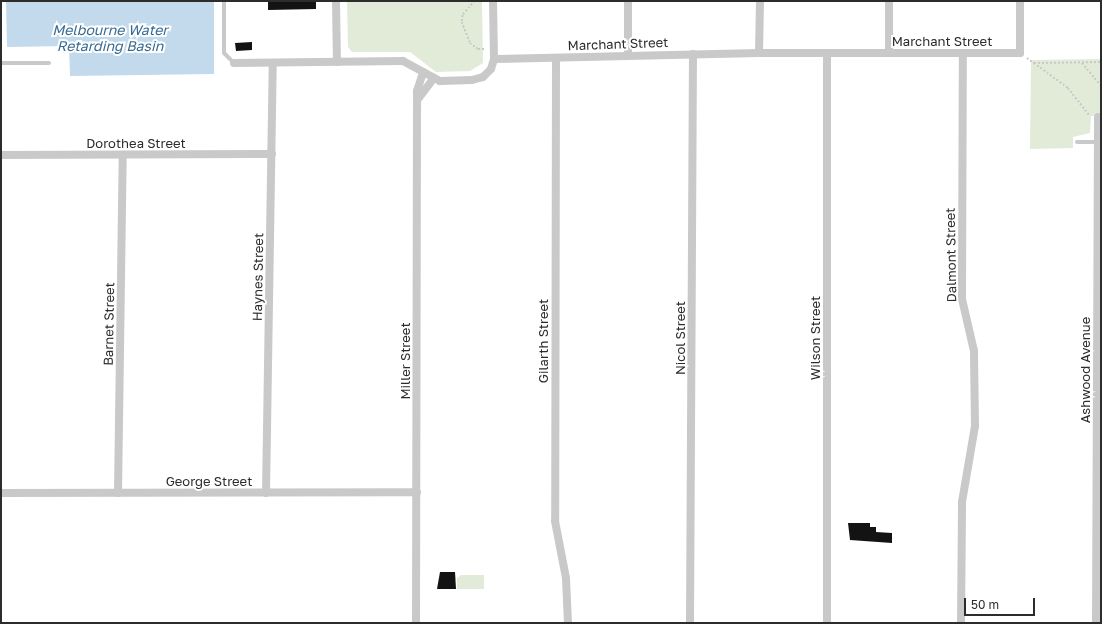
<!DOCTYPE html>
<style>
body{margin:0}
#map{position:relative;width:1102px;height:624px;overflow:hidden;background:#fff;font-family:"Golos Text",sans-serif}
div>[style]{position:absolute}
.green>*{inset:0;background:#e2ebd8}
.water>*{inset:0;background:#c3daed}
.building>*{inset:0;background:#131313}
.path>*{height:1.5px;margin-top:-0.75px;transform-origin:0;background:repeating-linear-gradient(90deg,#c9c9c9 0 2px,transparent 0 4px)}
.service>*{height:4px;margin:-2px;padding:0 2px;transform-origin:2px;border-radius:2px;background:#c9c9c9}
.minor>*{height:8px;margin:-4px;padding:0 4px;transform-origin:4px;border-radius:4px;background:#c9c9c9}
span{translate:-50% -50%;white-space:nowrap;text-align:center;line-height:1.15;-webkit-text-stroke:4px #fff;paint-order:stroke}
.street-label{font-size:13px;color:#2c2c2c}
.water-label{font-size:14px;color:#366a92;font-style:italic}
.frame{position:absolute;inset:0;border:2px solid #2c2c2c;pointer-events:none}
.scale{position:absolute;left:964px;top:598px;width:71px;height:18px;box-sizing:border-box;border:2px solid #2c2c2c;border-top:0;padding-left:5px;font-size:12px;line-height:14px;white-space:nowrap;color:#2c2c2c;-webkit-text-stroke:3px #fff;paint-order:stroke}
</style>
<div id="map">
<div class="green">
<div style="clip-path:polygon(347px 1px,482px 1px,483px 63px,470px 71px,436px 72px,410px 52px,352px 52px,348px 47px)"></div>
<div style="clip-path:polygon(1101px 59px,1101px 116px,1091px 116px,1090px 133px,1073px 137px,1073px 148px,1030px 149px,1031px 60px)"></div>
<div style="clip-path:polygon(461px 575px,484px 575px,484px 589px,457px 589px,457px 578px)"></div>
</div>
<div class="water">
<div style="clip-path:polygon(6px 1px,214px 1px,214px 74px,70px 76px,69px 46px,7px 47px)"></div>
</div>
<div class="building">
<div style="clip-path:polygon(268px 1px,316px 1px,316px 9px,268px 10px)"></div>
<div style="clip-path:polygon(252px 42px,252px 50px,236px 51px,235px 43px)"></div>
<div style="clip-path:polygon(848px 523px,870px 523px,870px 527px,876px 527px,876px 532px,892px 533px,892px 543px,850px 540px)"></div>
<div style="clip-path:polygon(440px 572px,455px 572px,456px 589px,437px 589px)"></div>
</div>
<div class="path">
<div style="left:475px;top:1px;width:18px;rotate:131deg"></div>
<div style="left:463px;top:15px;width:7px;rotate:98deg"></div>
<div style="left:462px;top:22px;width:22px;rotate:69deg"></div>
<div style="left:470px;top:43px;width:10px;rotate:37deg"></div>
<div style="left:478px;top:49px;width:7px"></div>
<div style="left:1027px;top:58px;width:9px;rotate:36deg"></div>
<div style="left:1034px;top:63px;width:67px;rotate:-0.9deg"></div>
<div style="left:1034px;top:63px;width:42px;rotate:36.3deg"></div>
<div style="left:1068px;top:88px;width:34px;rotate:52deg"></div>
<div style="left:1082px;top:63px;width:30px;rotate:50deg"></div>
</div>
<div class="service">
<div style="left:224px;top:1px;width:52px;rotate:90deg"></div>
<div style="left:224px;top:53px;width:14px;rotate:45deg"></div>
<div style="left:1px;top:63px;width:48px"></div>
<div style="left:1077px;top:142px;width:21px"></div>
</div>
<div class="minor">
<div style="left:336px;top:1px;width:61px;rotate:89.1deg"></div>
<div style="left:493px;top:1px;width:58px;rotate:89deg"></div>
<div style="left:628px;top:1px;width:54px;rotate:90deg"></div>
<div style="left:759px;top:53px;width:52px;rotate:-88.9deg"></div>
<div style="left:889px;top:53px;width:52px;rotate:-90deg"></div>
<div style="left:556px;top:58px;width:463px;rotate:90.1deg"></div>
<div style="left:555px;top:521px;width:58px;rotate:79.1deg"></div>
<div style="left:566px;top:578px;width:45px;rotate:87.5deg"></div>
<div style="left:234px;top:63px;width:169px;rotate:-0.7deg"></div>
<div style="left:403px;top:61px;width:42px;rotate:28.4deg"></div>
<div style="left:440px;top:81px;width:32px;rotate:-2deg"></div>
<div style="left:472px;top:80px;width:11px;rotate:-15deg"></div>
<div style="left:483px;top:77px;width:11px;rotate:-45deg"></div>
<div style="left:491px;top:69px;width:10px;rotate:-73deg"></div>
<div style="left:494px;top:59px;width:265px;rotate:-1.3deg"></div>
<div style="left:759px;top:53px;width:261px"></div>
<div style="left:1020px;top:53px;width:52px;rotate:-90deg"></div>
<div style="left:418px;top:99px;width:25px;rotate:-53deg"></div>
<div style="left:1px;top:155px;width:271px;rotate:-0.2deg"></div>
<div style="left:1px;top:493px;width:416px;rotate:-0.1deg"></div>
<div style="left:118px;top:493px;width:338px;rotate:-89.2deg"></div>
<div style="left:266px;top:493px;width:430px;rotate:-89.1deg"></div>
<div style="left:416px;top:623px;width:532px;rotate:-89.89deg"></div>
<div style="left:417px;top:91px;width:20px;rotate:-72deg"></div>
<div style="left:690px;top:623px;width:569px;rotate:-89.7deg"></div>
<div style="left:827px;top:623px;width:570px;rotate:-90deg"></div>
<div style="left:961px;top:623px;width:121px;rotate:-89.5deg"></div>
<div style="left:962px;top:502px;width:77px;rotate:-80.3deg"></div>
<div style="left:975px;top:426px;width:75px;rotate:-90.8deg"></div>
<div style="left:974px;top:351px;width:53px;rotate:-103deg"></div>
<div style="left:962px;top:299px;width:246px;rotate:-89.8deg"></div>
<div style="left:1096px;top:623px;width:506px;rotate:-89.77deg"></div>
</div>
<div class="street-label">
<span style="left:942px;top:41px">Marchant Street</span>
<span style="left:618px;top:44px;rotate:-2deg">Marchant Street</span>
<span style="left:136px;top:143px">Dorothea Street</span>
<span style="left:951px;top:255px;rotate:-91deg">Dalmont Street</span>
<span style="left:258px;top:277px;rotate:-89deg">Haynes Street</span>
<span style="left:109px;top:324px;rotate:-89deg">Barnet Street</span>
<span style="left:680px;top:338px;rotate:-90deg">Nicol Street</span>
<span style="left:815px;top:338px;rotate:-90deg">Wilson Street</span>
<span style="left:543px;top:341px;rotate:-90deg">Gilarth Street</span>
<span style="left:405px;top:361px;rotate:-90deg">Miller Street</span>
<span style="left:1085px;top:370px;rotate:-90deg">Ashwood Avenue</span>
<span style="left:209px;top:481px">George Street</span>
</div>
<div class="water-label">
<span style="left:110px;top:38px">Melbourne Water<br>Retarding Basin</span>
</div>
<div class="frame"></div>
<div class="scale">50 m</div>
</div>
